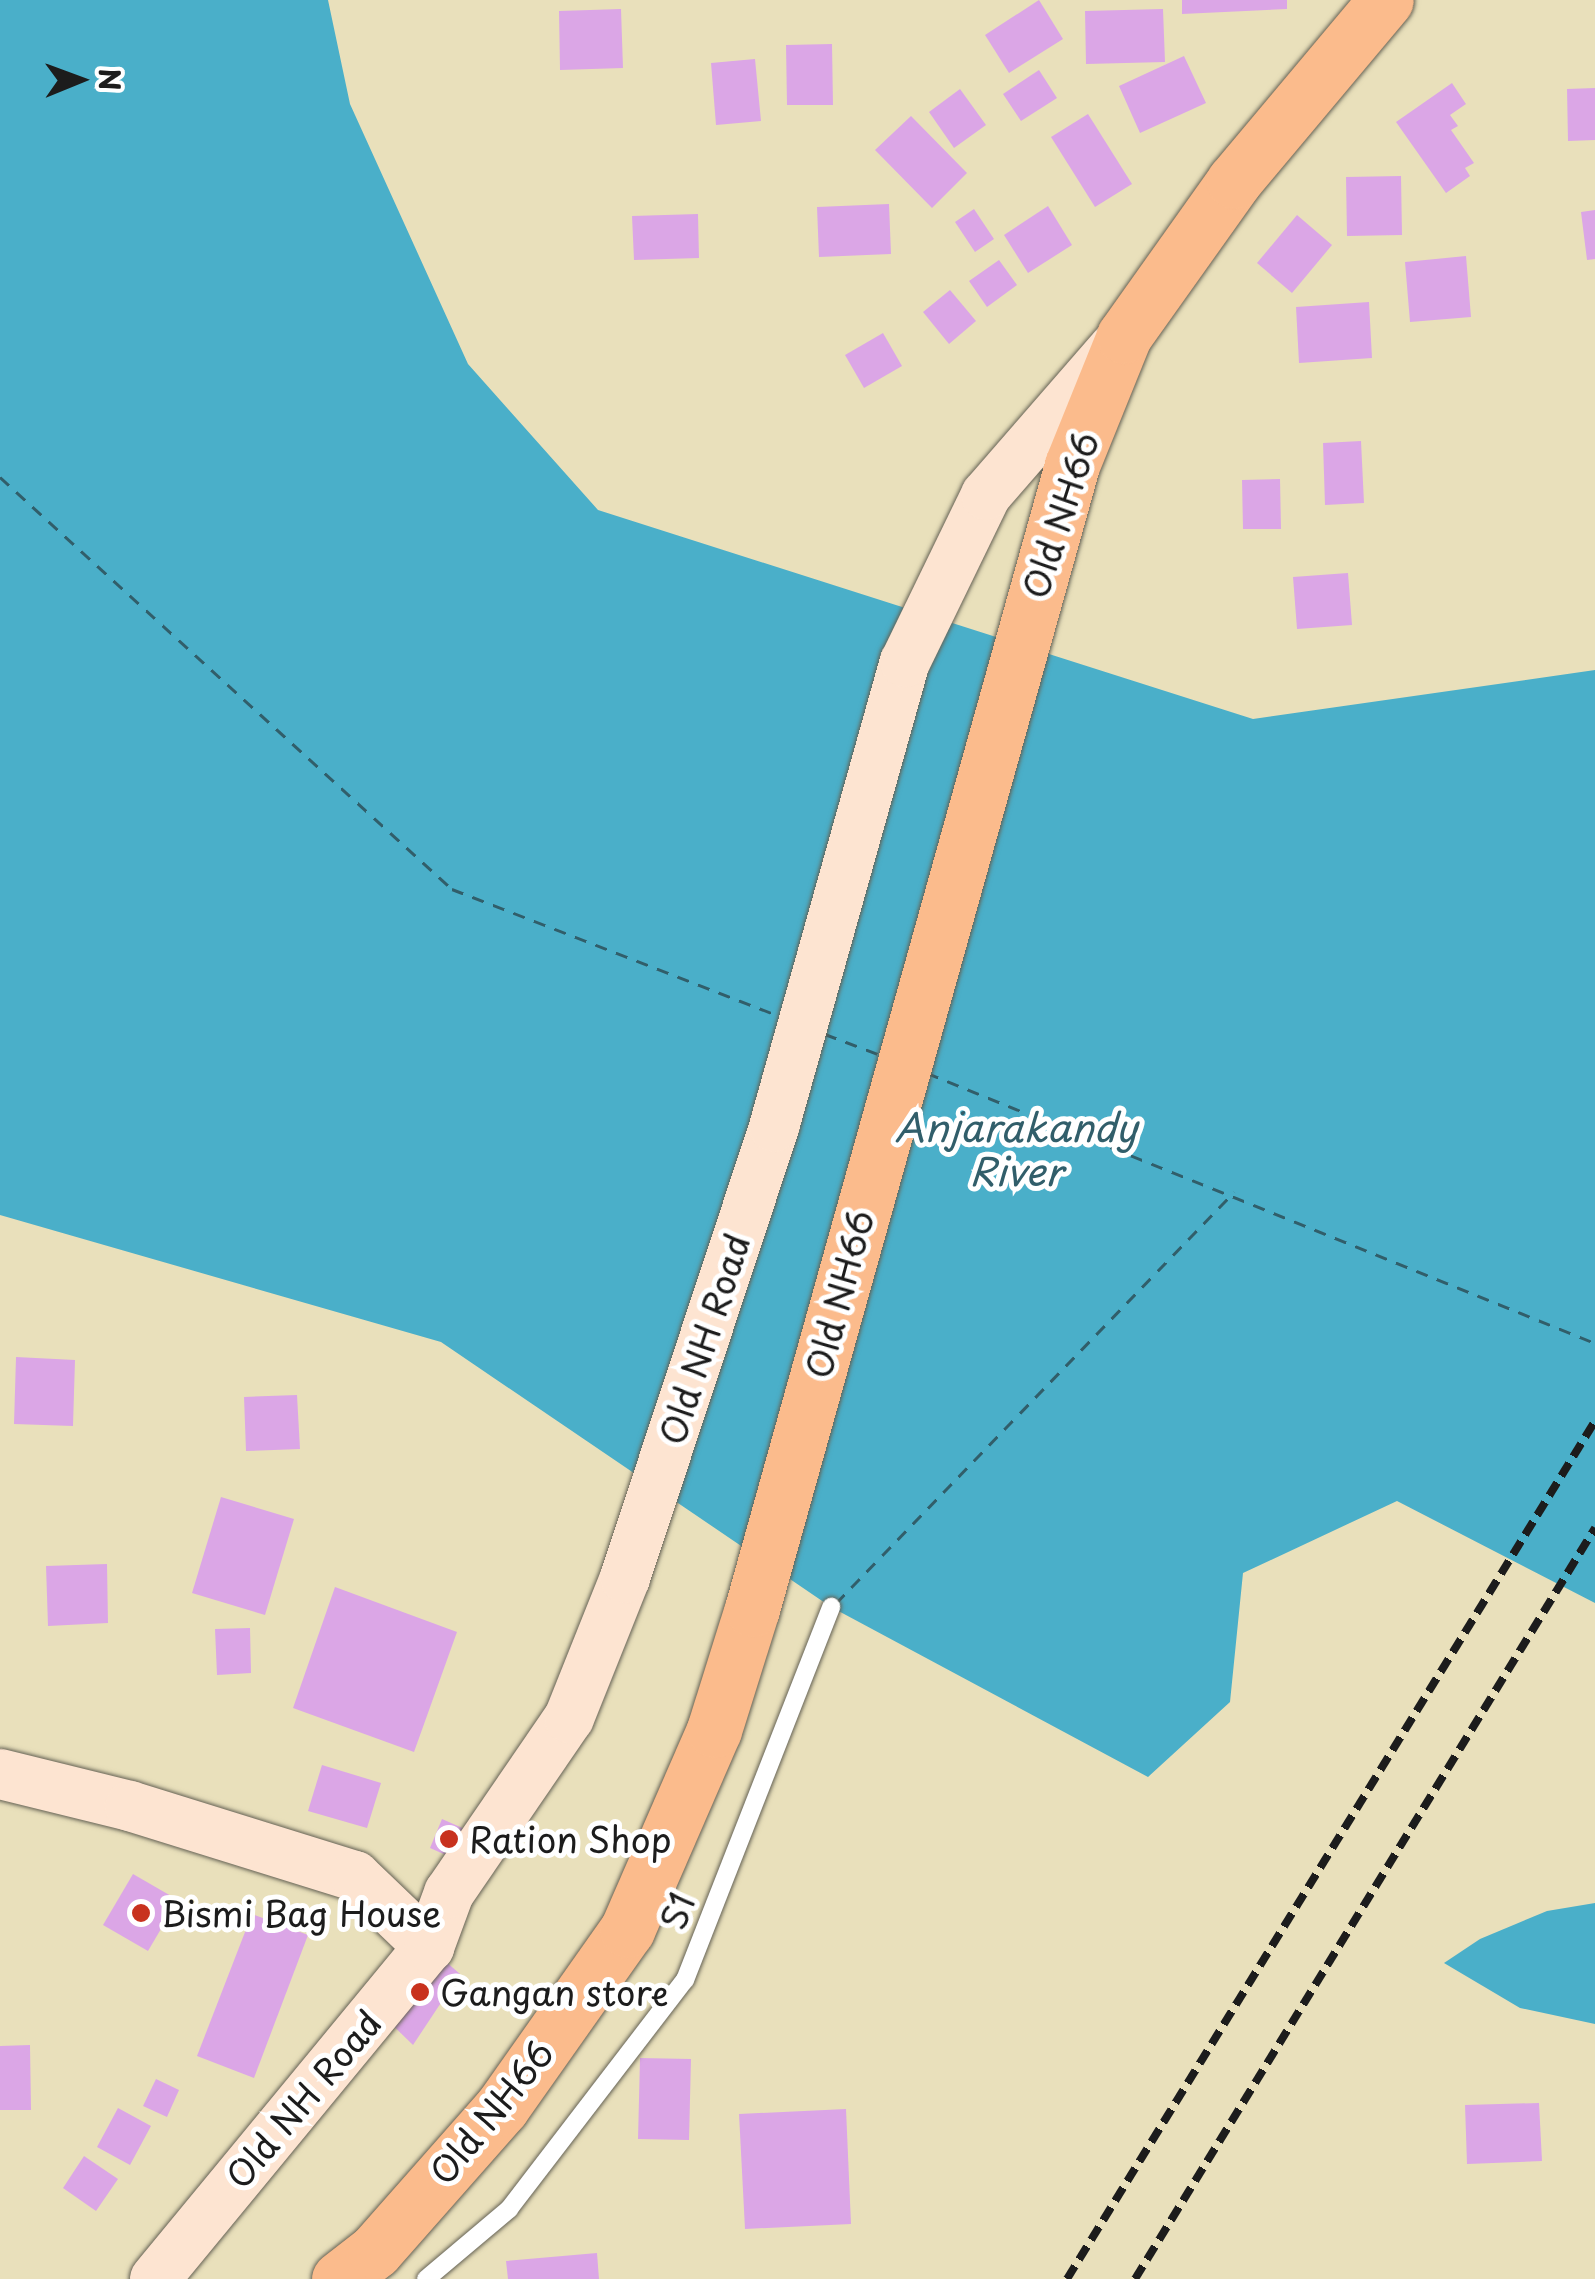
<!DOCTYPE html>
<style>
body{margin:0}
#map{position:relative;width:1595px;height:2279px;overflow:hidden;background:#e9e0bb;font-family:"Playpen Sans",sans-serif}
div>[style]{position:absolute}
.water>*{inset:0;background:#4aafc9}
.ferry>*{height:2.5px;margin-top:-1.25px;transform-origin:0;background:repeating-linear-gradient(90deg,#315e6a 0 12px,transparent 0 22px)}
.building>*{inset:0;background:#dba6e6}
.roads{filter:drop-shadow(0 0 2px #646154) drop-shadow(0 0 2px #646154)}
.lane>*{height:18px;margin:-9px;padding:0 9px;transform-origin:9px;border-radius:9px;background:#fff}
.secondary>*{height:50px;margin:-25px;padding:0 25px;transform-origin:25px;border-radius:25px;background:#fde4d1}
.primary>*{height:55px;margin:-27.5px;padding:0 27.5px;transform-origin:27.5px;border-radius:27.5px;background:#fbbb8c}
.rail>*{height:8px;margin-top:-4px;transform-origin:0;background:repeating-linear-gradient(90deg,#1c1c1c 0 15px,transparent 0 23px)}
.dots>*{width:28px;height:28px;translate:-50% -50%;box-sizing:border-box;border:5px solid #fff;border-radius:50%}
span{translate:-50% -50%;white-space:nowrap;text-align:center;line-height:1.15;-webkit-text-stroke:10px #fff;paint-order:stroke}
.street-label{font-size:35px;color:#1c1c1c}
.poi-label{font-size:35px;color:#1c1c1c}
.left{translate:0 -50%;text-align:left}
.water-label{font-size:38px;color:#315e6a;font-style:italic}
.north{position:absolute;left:30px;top:30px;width:100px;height:100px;-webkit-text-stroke:8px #fff;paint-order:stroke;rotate:89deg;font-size:28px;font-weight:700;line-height:40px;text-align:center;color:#1c1c1c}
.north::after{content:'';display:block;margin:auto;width:35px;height:45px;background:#1c1c1c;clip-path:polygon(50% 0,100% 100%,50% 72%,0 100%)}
</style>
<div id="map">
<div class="water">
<div style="clip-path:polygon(0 0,328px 0,350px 104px,468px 364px,598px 510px,1253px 719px,1595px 670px,1595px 1603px,1397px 1501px,1243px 1573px,1230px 1702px,1148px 1777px,831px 1607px,441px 1342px,0 1215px)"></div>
<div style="clip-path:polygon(1595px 1903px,1595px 2024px,1520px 2008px,1444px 1963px,1480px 1939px,1547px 1911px)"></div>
</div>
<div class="ferry">
<div style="left:0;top:477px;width:612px;rotate:42.35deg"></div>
<div style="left:452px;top:889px;width:352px;rotate:21.2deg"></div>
<div style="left:825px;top:1034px;width:57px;rotate:20.7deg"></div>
<div style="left:927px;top:1073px;width:721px;rotate:22.01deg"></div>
<div style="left:836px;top:1603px;width:572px;rotate:-45.92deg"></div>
</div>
<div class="building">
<div style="clip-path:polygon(1039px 0,1063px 39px,1009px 73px,985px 35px)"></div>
<div style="clip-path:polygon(1182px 0,1287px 0,1287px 9px,1182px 14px)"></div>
<div style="clip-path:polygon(621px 9px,623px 68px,560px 70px,559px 11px)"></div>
<div style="clip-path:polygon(1163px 9px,1165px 62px,1086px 64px,1085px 11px)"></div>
<div style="clip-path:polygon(832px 44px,833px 105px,787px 105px,786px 45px)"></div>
<div style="clip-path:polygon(1184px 56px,1206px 103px,1140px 133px,1119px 86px)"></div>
<div style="clip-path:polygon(755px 59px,761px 121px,716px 125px,711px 63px)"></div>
<div style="clip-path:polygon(1039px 70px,1057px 98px,1021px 121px,1003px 94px)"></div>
<div style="clip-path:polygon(1452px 83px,1466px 104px,1450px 115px,1458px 126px,1451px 130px,1474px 163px,1465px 168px,1470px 176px,1446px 193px,1396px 122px)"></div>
<div style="clip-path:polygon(1595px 88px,1595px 140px,1568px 141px,1567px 89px)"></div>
<div style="clip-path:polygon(960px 89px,986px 125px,954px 148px,929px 112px)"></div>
<div style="clip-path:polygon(1088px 114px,1132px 184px,1095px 207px,1051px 137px)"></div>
<div style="clip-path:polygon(911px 116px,967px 173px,932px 208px,875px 150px)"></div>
<div style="clip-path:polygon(1401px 176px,1402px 235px,1347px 236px,1346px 177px)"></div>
<div style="clip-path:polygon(889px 204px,891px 254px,819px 257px,817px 207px)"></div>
<div style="clip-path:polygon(1048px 206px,1072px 245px,1028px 273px,1004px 235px)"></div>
<div style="clip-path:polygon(974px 209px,994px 239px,975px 252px,955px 222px)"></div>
<div style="clip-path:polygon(1595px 210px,1595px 259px,1587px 260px,1581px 212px)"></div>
<div style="clip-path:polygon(698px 214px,699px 258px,634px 260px,632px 216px)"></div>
<div style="clip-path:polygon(1297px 215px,1332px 245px,1292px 293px,1257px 263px)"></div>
<div style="clip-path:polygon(1466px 256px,1471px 317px,1410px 322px,1405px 262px)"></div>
<div style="clip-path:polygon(999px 260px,1017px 285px,987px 307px,969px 281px)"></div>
<div style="clip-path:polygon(950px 290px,976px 321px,949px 344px,923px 312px)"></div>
<div style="clip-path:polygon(1369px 302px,1372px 358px,1299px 363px,1296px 307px)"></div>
<div style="clip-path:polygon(883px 333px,902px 366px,864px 388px,845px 355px)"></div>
<div style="clip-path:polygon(1361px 441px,1364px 503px,1325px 505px,1323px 443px)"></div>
<div style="clip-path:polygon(1280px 479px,1281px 529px,1243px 529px,1242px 480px)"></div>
<div style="clip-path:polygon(1348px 573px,1352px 625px,1297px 629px,1293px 577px)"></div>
<div style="clip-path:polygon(16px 1357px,75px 1360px,73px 1426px,14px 1424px)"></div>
<div style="clip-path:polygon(297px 1395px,300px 1449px,246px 1451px,244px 1397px)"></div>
<div style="clip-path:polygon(221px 1497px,294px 1519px,265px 1615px,192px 1593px)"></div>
<div style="clip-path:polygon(107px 1564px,108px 1623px,48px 1626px,46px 1566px)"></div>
<div style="clip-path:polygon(335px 1587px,457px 1632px,414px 1752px,293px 1708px)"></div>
<div style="clip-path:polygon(250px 1628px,251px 1673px,217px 1675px,215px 1629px)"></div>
<div style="clip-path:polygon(322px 1765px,381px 1783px,367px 1828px,308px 1811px)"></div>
<div style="clip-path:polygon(442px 1819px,467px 1830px,455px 1859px,430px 1848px)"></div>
<div style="clip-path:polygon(133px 1874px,178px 1900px,148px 1951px,103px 1925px)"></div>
<div style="clip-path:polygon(252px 1914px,308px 1935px,254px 2078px,197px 2056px)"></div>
<div style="clip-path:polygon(429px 1947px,460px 1974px,413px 2045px,377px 2010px)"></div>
<div style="clip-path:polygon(30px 2045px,31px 2110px,0 2110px,0 2046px)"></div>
<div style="clip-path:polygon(640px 2058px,691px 2059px,689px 2140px,638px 2139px)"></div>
<div style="clip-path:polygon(156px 2079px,179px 2090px,167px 2117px,143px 2106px)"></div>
<div style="clip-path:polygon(1539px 2103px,1542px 2161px,1467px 2164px,1465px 2105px)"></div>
<div style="clip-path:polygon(118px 2108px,151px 2126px,130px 2165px,97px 2147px)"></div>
<div style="clip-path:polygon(846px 2109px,851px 2224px,745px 2229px,739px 2114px)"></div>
<div style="clip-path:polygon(84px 2156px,118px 2179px,96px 2211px,63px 2188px)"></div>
<div style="clip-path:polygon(597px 2253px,599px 2279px,508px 2279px,506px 2261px)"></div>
</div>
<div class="roads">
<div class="lane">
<div style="left:426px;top:2279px;width:109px;rotate:-40.1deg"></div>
<div style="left:509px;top:2209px;width:289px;rotate:-52.5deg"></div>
<div style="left:685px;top:1980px;width:401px;rotate:-68.6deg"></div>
</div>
<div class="secondary">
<div style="left:0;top:1774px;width:134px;rotate:13.8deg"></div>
<div style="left:130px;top:1806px;width:236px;rotate:17.3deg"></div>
<div style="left:355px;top:1876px;width:103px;rotate:43.8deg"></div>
<div style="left:155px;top:2279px;width:430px;rotate:-50.5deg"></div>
<div style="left:429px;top:1947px;width:58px;rotate:-69.7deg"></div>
<div style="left:449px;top:1893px;width:212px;rotate:-55.6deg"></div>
<div style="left:569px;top:1718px;width:151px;rotate:-68.2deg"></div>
<div style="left:625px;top:1578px;width:475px;rotate:-71.7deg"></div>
<div style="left:774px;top:1127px;width:483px;rotate:-74.3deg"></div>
<div style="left:905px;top:662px;width:186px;rotate:-64.1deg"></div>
<div style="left:986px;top:495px;width:195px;rotate:-49deg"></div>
</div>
<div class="primary">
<div style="left:339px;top:2279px;width:46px;rotate:-37.9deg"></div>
<div style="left:375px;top:2251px;width:192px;rotate:-48.6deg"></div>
<div style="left:502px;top:2107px;width:217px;rotate:-54.8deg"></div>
<div style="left:627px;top:1930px;width:218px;rotate:-66.5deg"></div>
<div style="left:714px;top:1730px;width:127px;rotate:-72.6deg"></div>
<div style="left:752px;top:1609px;width:1188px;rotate:-74.37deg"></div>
<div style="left:1072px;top:465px;width:139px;rotate:-68deg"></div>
<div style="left:1124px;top:336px;width:190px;rotate:-54.6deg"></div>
<div style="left:1234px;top:181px;width:236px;rotate:-50deg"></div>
</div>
</div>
<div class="rail">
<div style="left:1067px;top:2279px;width:1007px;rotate:-58.39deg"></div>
<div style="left:1135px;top:2279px;width:881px;rotate:-58.51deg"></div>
</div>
<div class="dots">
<div style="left:449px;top:1839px;background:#c8321e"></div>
<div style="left:141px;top:1913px;background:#c8321e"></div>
<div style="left:420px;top:1992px;background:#c8321e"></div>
</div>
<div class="street-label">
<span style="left:1060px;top:515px;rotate:-72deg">Old NH66</span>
<span style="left:839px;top:1294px;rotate:-75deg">Old NH66</span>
<span style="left:704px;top:1339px;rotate:-72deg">Old NH Road</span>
<span style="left:677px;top:1911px;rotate:-69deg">S1</span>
<span style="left:303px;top:2099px;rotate:-50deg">Old NH Road</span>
<span style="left:491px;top:2112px;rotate:-51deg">Old NH66</span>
</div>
<div class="poi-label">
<span class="left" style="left:469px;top:1839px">Ration Shop</span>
<span class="left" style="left:161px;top:1913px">Bismi Bag House</span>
<span class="left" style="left:440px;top:1992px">Gangan store</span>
</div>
<div class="water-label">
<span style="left:1016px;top:1149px">Anjarakandy<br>River</span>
</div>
<div class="north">N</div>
</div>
